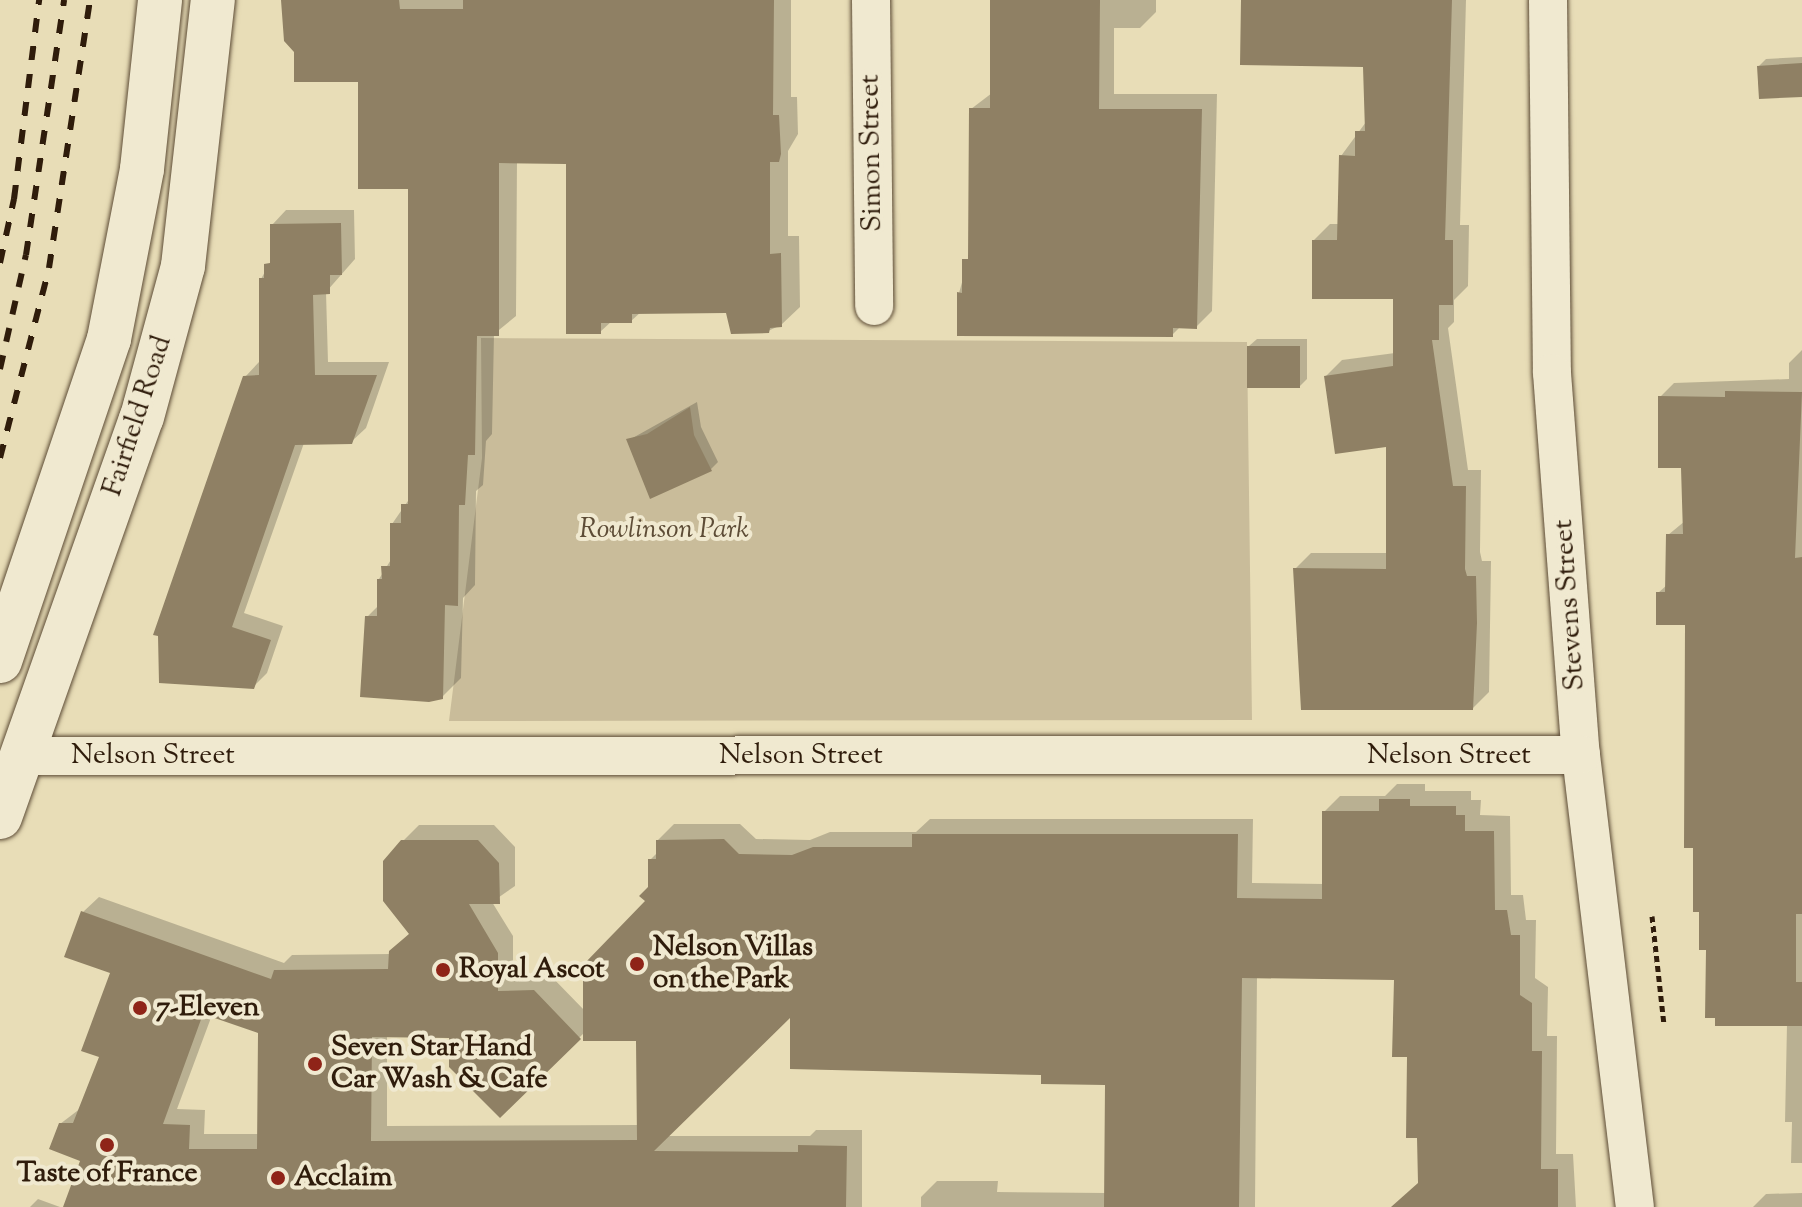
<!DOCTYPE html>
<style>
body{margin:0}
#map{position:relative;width:1802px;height:1207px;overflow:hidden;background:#e8ddb7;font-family:"Sorts Mill Goudy",serif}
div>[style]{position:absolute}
.green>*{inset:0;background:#c9bc9a}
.shadow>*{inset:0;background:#0003}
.building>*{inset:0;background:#8f8064}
.path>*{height:5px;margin-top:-2.5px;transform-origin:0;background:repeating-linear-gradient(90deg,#2f1c0b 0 6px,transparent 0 10px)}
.roads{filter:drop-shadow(0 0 2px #5d4c36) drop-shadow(0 0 2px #5d4c36)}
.minor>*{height:38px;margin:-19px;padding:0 19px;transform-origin:19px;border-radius:19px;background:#f0e9d0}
.secondary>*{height:44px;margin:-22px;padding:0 22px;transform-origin:22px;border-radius:22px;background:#f0e9d0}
.rail>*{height:6px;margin-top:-3px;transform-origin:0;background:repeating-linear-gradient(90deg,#2f1c0b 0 14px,transparent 0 28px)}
.dots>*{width:22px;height:22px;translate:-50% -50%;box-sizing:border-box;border:4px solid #f0e9d0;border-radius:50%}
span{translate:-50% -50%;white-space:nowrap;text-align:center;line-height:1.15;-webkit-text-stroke:8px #f0e9d0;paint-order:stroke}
.street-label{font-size:28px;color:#2f1c0b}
.park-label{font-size:28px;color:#5d4c36;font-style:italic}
.poi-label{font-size:28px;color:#2f1c0b;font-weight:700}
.left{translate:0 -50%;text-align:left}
</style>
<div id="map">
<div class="green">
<div style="clip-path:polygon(481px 338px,1247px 342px,1252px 720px,449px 721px,482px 458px)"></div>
</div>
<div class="shadow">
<div style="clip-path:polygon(283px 0,791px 0,791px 97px,797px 97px,798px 134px,788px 151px,788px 236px,799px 236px,800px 307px,781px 325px,768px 331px,728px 311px,641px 312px,631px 321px,612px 321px,600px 332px,568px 162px,517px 161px,516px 316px,494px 334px,492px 434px,486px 441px,483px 485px,476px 491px,475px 585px,463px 598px,461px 678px,442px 697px,367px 617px,379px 605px,379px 579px,392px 558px,392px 524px,410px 498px,410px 187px,360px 80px,296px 51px)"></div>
<div style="clip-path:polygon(992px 0,1156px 0,1156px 12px,1140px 28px,1114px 28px,1114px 94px,1217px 94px,1212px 311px,1196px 327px,1181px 326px,1172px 335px,959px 293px,970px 254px,971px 109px,992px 93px)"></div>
<div style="clip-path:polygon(1243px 0,1466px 0,1460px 225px,1469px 225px,1468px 286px,1454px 300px,1454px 322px,1448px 328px,1468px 470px,1481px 470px,1480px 552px,1482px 561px,1491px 561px,1489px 692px,1473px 708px,1295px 569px,1311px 553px,1388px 553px,1388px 444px,1326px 376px,1342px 360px,1395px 353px,1395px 297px,1314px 240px,1330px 224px,1339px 224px,1341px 156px,1366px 122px,1365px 65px)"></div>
<div style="clip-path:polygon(1802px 57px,1802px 95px,1759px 66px,1766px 59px)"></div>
<div style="clip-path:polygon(286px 210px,354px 210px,355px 259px,326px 292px,328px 362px,389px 362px,366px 428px,351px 442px,304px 443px,244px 613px,283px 626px,267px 673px,253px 687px,161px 681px,245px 377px,259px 362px,261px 279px,272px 259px,272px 225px)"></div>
<div style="clip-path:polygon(1257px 339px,1307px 339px,1307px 379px,1300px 386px,1249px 346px)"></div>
<div style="clip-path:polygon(1802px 350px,1802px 1163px,1791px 1163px,1792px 1122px,1785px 1122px,1787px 1024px,1708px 948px,1695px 846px,1687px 623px,1658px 593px,1668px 584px,1668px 535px,1685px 521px,1683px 466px,1660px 397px,1674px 383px,1789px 379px,1789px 363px)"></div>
<div style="clip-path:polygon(697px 402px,701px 427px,718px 462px,711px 469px,629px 440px)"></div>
<div style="clip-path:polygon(evenodd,1397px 784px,1425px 784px,1425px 791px,1471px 791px,1471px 800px,1481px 800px,1480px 815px,1510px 816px,1511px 895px,1523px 895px,1526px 920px,1536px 920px,1535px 978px,1548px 987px,1547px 1036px,1557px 1036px,1556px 1154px,1573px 1154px,1576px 1207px,1393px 1207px,1420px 1182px,1419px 1136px,1396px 978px,1257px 976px,1255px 1207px,921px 1207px,921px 1197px,937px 1181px,998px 1181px,997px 1192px,1106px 1193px,1107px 1083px,1043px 1073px,792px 1013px,667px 1136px,810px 1136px,816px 1130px,862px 1130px,862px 1207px,65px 1207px,83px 1159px,60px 1124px,81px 1108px,101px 1056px,112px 972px,83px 912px,99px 897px,284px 963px,292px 955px,390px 954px,411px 932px,402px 842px,419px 825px,494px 825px,515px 847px,515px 886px,492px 902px,513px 936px,513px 976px,550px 975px,585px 1011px,647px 901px,650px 860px,658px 852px,658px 840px,674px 824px,740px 824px,756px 839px,810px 840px,830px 832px,916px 832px,930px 819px,1253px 819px,1252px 883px,1324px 884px,1324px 812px,1340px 796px,1385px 796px,1397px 784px,212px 1015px,260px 1032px,259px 1134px,204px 1134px,205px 1110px,177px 1109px,212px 1015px,1397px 784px,585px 1032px,638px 1039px,639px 1125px,387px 1126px,387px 1036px,451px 1036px,500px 1115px,585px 1032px)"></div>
<div style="clip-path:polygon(1802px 1193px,1802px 1207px,1753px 1207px,1766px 1194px)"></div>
<div style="clip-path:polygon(38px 1199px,60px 1207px,30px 1207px)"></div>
</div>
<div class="building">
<div style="clip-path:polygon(281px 0,399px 0,400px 9px,463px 9px,463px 0,774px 0,773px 115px,779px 115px,781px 154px,779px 162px,770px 162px,770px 254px,781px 253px,782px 327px,770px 328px,769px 333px,731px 334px,726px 313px,632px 314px,632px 323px,601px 323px,601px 334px,566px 334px,566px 164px,499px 163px,499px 336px,477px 336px,475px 455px,468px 455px,465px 505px,459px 505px,458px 606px,445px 605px,443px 699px,429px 702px,360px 697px,365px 616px,377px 616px,377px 579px,382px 579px,381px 566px,390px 566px,390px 523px,401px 523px,401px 504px,408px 504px,408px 189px,358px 189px,358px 82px,294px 82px,294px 52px,284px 41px)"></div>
<div style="clip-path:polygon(990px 0,1100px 0,1099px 109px,1202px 109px,1197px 329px,1173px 328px,1173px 337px,957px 336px,957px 292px,962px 293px,962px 259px,968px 259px,969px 108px,990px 108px)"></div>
<div style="clip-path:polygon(1241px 0,1452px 0,1445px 240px,1453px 240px,1453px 305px,1439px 305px,1439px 340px,1432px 340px,1453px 486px,1466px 486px,1465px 569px,1467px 576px,1476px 576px,1477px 623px,1473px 710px,1301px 710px,1293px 568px,1386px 569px,1386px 447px,1335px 454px,1324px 376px,1393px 366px,1393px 299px,1312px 299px,1312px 240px,1337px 240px,1339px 155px,1355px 156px,1355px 131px,1365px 131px,1363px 67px,1240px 65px)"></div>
<div style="clip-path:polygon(1802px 63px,1802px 97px,1759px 99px,1757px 66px)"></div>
<div style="clip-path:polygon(341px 223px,342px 275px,330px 275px,330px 294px,313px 295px,315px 375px,377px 375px,352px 444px,295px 445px,232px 627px,271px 640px,254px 689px,159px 683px,158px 636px,153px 635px,243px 376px,259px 375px,259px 278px,264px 278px,264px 264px,270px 263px,270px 224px)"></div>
<div style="clip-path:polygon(1247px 346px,1300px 346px,1300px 388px,1247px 388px)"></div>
<div style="clip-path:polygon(1725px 391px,1802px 392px,1795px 558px,1802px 557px,1802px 914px,1796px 914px,1796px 982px,1802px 982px,1802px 1026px,1715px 1026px,1715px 1018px,1705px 1018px,1706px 950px,1699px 950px,1699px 912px,1693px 912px,1693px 848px,1684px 848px,1685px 625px,1656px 625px,1656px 592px,1665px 592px,1666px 534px,1683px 534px,1681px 468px,1658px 468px,1658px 396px,1725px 397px)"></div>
<div style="clip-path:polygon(690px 407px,694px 435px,712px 471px,650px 499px,626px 439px,647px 434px)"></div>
<div style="clip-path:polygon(evenodd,1379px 799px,1410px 799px,1410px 806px,1456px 806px,1456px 815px,1465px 815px,1465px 831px,1494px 831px,1495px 910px,1507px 910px,1511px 935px,1520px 935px,1520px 995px,1532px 1003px,1532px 1051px,1542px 1051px,1541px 1169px,1558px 1169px,1558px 1207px,1391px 1207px,1418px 1183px,1417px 1138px,1406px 1138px,1407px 1057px,1392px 1057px,1394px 980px,1242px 978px,1239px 1207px,1104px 1207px,1105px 1085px,1041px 1084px,1041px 1075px,790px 1069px,790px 1018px,654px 1151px,798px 1152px,798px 1145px,847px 1146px,846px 1207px,63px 1207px,80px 1161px,49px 1149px,59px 1123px,73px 1123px,99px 1057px,81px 1051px,110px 973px,64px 957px,81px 911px,271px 979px,274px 970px,388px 969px,389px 951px,409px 934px,383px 901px,383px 861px,401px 840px,478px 840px,499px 863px,500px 904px,469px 904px,498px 953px,498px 991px,534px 990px,581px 1039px,500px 1118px,449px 1067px,449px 1038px,372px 1037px,371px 1141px,637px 1140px,636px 1041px,583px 1041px,583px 965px,645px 901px,639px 896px,648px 887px,648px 859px,656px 859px,656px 840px,724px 839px,739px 854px,792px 855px,813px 847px,912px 847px,912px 834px,1238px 834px,1237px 898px,1322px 899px,1322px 811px,1379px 811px,1379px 799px,203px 1014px,258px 1033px,257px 1149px,189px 1149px,190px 1125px,163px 1124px,203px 1014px)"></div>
</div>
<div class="path">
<div style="left:1652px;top:916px;width:109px;rotate:83.7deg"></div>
</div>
<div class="roads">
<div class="minor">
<div style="left:871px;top:0;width:306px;rotate:89.4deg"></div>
<div style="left:1548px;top:0;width:373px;rotate:89.4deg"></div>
<div style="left:1552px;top:373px;width:383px;rotate:85.7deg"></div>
<div style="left:1581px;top:755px;width:455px;rotate:83.2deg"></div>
<div style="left:21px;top:756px;width:1560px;rotate:-0.04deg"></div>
</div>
<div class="secondary">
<div style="left:0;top:661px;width:340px;rotate:-71.3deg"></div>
<div style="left:109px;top:339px;width:173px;rotate:-79deg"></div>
<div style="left:142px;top:169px;width:170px;rotate:-83.9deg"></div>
<div style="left:0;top:817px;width:424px;rotate:-70.5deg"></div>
<div style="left:142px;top:417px;width:156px;rotate:-74.8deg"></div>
<div style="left:183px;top:266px;width:268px;rotate:-83.6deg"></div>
</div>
</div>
<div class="rail">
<div style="left:0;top:263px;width:66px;rotate:-77.7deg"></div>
<div style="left:14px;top:199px;width:201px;rotate:-82.8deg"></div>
<div style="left:0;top:369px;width:117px;rotate:-77.2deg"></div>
<div style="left:26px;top:255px;width:258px;rotate:-81.5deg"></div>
<div style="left:0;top:458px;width:196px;rotate:-75.5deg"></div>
<div style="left:49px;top:268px;width:271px;rotate:-81.3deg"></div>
</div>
<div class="dots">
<div style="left:637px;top:964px;background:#8f2418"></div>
<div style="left:443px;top:970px;background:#8f2418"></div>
<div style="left:140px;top:1008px;background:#8f2418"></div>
<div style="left:315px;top:1064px;background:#8f2418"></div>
<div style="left:107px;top:1145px;background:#8f2418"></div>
<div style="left:278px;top:1178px;background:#8f2418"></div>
</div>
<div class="street-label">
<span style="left:872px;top:153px;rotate:-91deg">Simon Street</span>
<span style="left:138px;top:416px;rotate:-72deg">Fairfield Road</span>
<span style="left:1570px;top:605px;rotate:-94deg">Stevens Street</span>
<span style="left:153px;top:756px">Nelson Street</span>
<span style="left:801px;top:756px">Nelson Street</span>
<span style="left:1449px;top:756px">Nelson Street</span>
</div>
<div class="park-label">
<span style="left:664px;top:530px">Rowlinson Park</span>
</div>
<div class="poi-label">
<span class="left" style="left:653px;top:964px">Nelson Villas<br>on the Park</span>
<span class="left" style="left:459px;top:970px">Royal Ascot</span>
<span class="left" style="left:156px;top:1008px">7-Eleven</span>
<span class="left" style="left:331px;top:1064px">Seven Star Hand<br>Car Wash &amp; Cafe</span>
<span style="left:107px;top:1174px">Taste of France</span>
<span class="left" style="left:294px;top:1178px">Acclaim</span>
</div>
</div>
